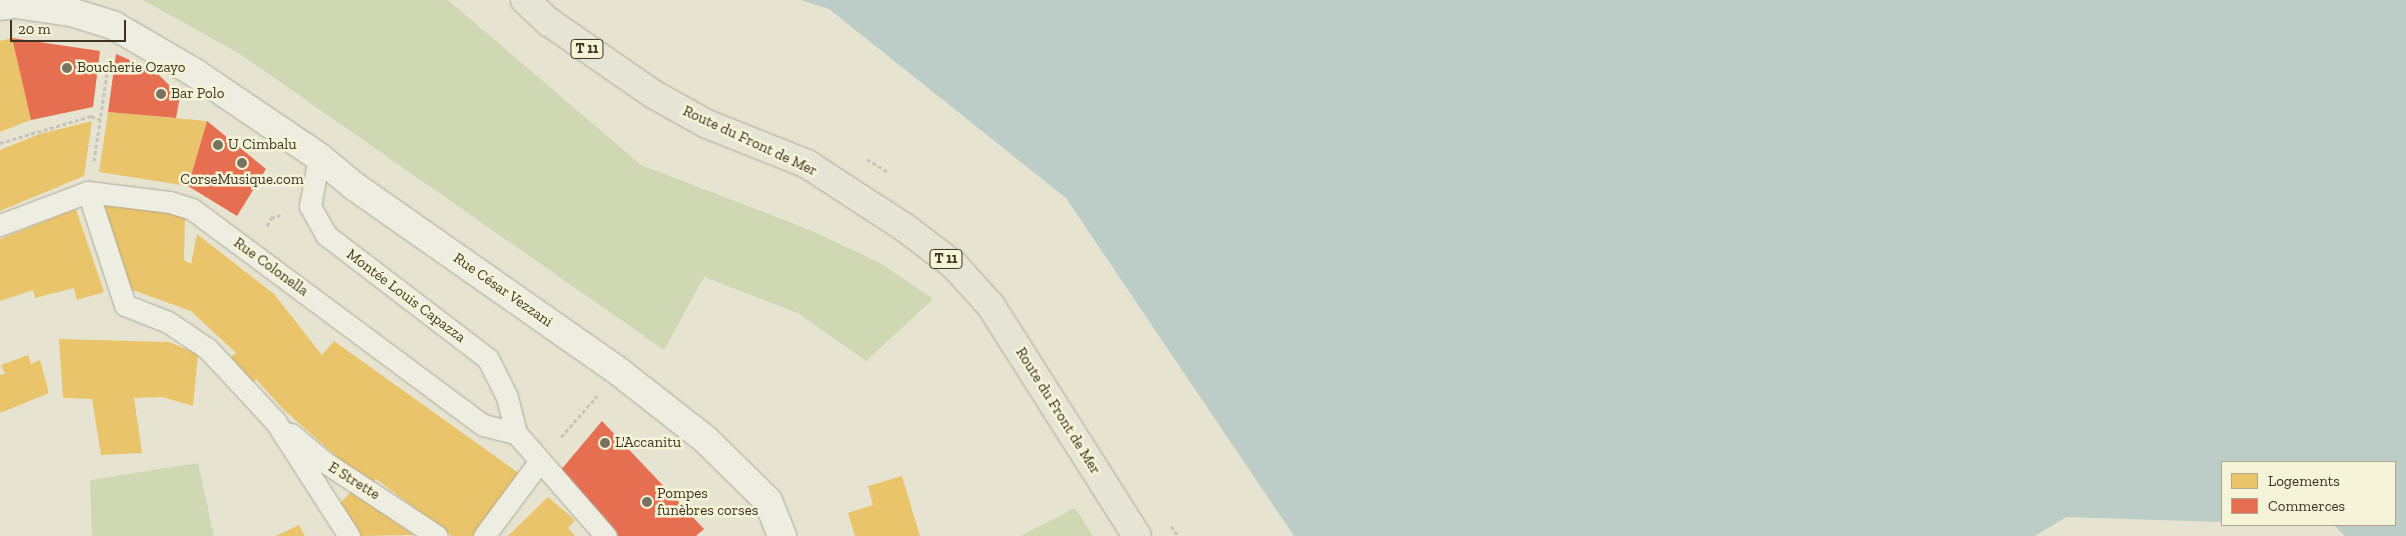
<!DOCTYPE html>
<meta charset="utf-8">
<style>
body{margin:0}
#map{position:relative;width:2406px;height:536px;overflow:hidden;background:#e6e4d1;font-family:"Zilla Slab",serif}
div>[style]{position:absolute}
.green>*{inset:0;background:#cfd8b3}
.water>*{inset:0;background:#bbcdc6}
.homes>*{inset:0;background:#e9c46a}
.shops>*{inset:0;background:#e76f51}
.path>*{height:3px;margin-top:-1.5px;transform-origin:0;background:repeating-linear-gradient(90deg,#c7c5b9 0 4px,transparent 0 6.5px)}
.roads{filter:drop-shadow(0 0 1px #aca999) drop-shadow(0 0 1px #aca999)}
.service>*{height:21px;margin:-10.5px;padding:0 10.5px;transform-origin:10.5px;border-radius:10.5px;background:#eeede2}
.secondary>*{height:28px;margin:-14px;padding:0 14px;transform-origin:14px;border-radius:14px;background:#eeede2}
.primary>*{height:28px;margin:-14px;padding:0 14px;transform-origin:14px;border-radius:14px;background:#e6e4d4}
.dots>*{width:14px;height:14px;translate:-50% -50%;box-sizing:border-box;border:2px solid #f6f4d8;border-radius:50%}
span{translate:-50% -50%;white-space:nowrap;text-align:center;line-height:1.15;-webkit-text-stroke:5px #f6f4d8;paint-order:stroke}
.shield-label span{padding:1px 4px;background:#f6f4d8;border:1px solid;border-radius:4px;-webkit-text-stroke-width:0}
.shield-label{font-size:14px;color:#3c3420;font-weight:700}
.poi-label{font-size:15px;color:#3c3420}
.left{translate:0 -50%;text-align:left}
.street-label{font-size:15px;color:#3c3420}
.legend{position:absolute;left:2221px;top:461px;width:175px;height:65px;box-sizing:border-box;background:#f6f4d8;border:1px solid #aca78e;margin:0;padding:6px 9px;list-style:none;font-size:15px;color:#3c3420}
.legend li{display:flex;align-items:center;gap:10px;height:25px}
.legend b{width:25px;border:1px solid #aca78e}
.scale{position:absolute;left:10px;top:20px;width:116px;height:22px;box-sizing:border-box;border:2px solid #3c3420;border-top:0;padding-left:6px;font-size:15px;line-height:18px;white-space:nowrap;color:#3c3420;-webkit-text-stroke:4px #f6f4d8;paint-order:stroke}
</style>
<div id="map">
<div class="green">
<div style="clip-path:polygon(143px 0,448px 0,641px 165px,810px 230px,880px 263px,933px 299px,866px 361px,798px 313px,704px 277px,664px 350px,240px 54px)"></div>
<div style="clip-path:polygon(198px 463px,214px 536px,92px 536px,90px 480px)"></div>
<div style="clip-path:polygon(1075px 508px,1093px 536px,1020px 536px)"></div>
</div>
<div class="water">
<div style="clip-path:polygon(801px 0,2406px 0,2406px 536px,2345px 536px,2334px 525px,2395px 525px,2395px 462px,2222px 462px,2222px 522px,2066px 517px,2035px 536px,1294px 536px,1066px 198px,829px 9px)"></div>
</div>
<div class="homes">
<div style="clip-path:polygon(12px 38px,31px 120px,0 132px,0 41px)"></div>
<div style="clip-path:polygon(108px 112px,207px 121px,188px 186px,99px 172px)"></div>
<div style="clip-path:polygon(92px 121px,84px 176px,0 211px,0 150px,40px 134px)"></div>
<div style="clip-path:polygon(102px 204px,146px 205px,185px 218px,184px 260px,191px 264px,197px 234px,274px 294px,322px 355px,334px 341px,520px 474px,477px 536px,452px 536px,376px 479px,371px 487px,284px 410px,256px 379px,251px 385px,233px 365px,236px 363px,231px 357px,236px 353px,191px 311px,127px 288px)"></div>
<div style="clip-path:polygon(76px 209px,104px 292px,77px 300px,74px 288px,35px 298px,33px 290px,0 301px,0 239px)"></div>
<div style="clip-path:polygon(59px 339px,169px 342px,198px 354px,193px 406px,162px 397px,134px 398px,142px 453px,101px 455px,92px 399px,63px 398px)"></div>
<div style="clip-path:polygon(28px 355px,31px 364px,40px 360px,49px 393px,0 413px,0 375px,5px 374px,1px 365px)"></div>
<div style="clip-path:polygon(902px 476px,920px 536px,855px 536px,848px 513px,873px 505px,868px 486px)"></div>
<div style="clip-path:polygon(351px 492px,414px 535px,357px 536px,338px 505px)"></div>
<div style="clip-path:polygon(548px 497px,575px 520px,568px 528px,575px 536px,508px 536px)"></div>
<div style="clip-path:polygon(299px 525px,305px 536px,276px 536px)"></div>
</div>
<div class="shops">
<div style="clip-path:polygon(12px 38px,100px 51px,93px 107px,31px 120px)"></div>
<div style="clip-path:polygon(116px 54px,155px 71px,180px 96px,176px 118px,108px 112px)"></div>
<div style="clip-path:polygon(207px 121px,266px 169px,237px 216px,188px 186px)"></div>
<div style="clip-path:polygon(602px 421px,704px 529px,696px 536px,618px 536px,560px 471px)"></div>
</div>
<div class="path">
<div style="left:0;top:143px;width:95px;rotate:-16.5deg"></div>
<div style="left:91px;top:116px;width:12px;rotate:20deg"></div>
<div style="left:867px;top:159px;width:26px;rotate:32deg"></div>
<div style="left:94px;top:161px;width:101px;rotate:-81.5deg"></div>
<div style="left:267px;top:226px;width:9px;rotate:-63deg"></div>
<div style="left:271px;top:218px;width:10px;rotate:-17deg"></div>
<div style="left:561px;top:437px;width:55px;rotate:-48.7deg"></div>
<div style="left:1171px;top:526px;width:12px;rotate:55deg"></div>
</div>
<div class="roads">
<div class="service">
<div style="left:319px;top:157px;width:50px;rotate:100.4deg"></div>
<div style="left:310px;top:206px;width:33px;rotate:61deg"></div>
<div style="left:326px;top:235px;width:204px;rotate:37.4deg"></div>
<div style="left:488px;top:359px;width:42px;rotate:63.4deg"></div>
<div style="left:507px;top:397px;width:37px;rotate:76deg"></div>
<div style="left:516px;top:433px;width:137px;rotate:48.9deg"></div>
<div style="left:88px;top:192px;width:119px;rotate:71.9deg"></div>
<div style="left:125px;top:305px;width:46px;rotate:21.6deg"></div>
<div style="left:168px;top:322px;width:48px;rotate:34deg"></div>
<div style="left:208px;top:349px;width:98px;rotate:47.1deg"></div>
<div style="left:275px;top:421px;width:137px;rotate:57.2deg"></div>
<div style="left:0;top:225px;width:94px;rotate:-20.6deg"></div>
<div style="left:88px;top:192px;width:83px;rotate:7deg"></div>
<div style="left:170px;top:202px;width:23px;rotate:18deg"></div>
<div style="left:192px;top:209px;width:362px;rotate:36.6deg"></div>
<div style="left:483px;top:425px;width:34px;rotate:14deg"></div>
<div style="left:291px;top:434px;width:42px;rotate:40.2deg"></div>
<div style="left:323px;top:461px;width:136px;rotate:33.3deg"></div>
<div style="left:484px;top:536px;width:92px;rotate:-53.4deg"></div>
</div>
<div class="secondary">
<div style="left:0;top:6px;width:15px;rotate:-8deg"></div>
<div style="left:15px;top:4px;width:57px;rotate:8.1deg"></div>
<div style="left:71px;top:12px;width:44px;rotate:17.2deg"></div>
<div style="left:113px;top:25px;width:95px;rotate:30.3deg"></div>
<div style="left:195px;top:73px;width:150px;rotate:34.1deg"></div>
<div style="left:319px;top:157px;width:45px;rotate:39.6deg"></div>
<div style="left:354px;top:186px;width:322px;rotate:35deg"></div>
<div style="left:618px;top:371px;width:110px;rotate:38deg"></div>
<div style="left:705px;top:439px;width:88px;rotate:44.5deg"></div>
<div style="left:768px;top:501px;width:38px;rotate:68deg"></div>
</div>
<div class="primary">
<div style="left:525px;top:0;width:33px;rotate:43deg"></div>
<div style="left:549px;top:22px;width:126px;rotate:34.7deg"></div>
<div style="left:653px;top:94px;width:62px;rotate:29.1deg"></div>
<div style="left:707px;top:124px;width:108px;rotate:21.8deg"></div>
<div style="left:807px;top:164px;width:116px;rotate:33deg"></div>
<div style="left:904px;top:227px;width:63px;rotate:37.2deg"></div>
<div style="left:954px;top:265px;width:55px;rotate:47.9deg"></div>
<div style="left:991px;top:306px;width:272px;rotate:57.6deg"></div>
</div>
</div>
<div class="dots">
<div style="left:67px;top:68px;background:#78725e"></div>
<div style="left:161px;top:94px;background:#78725e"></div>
<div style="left:218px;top:145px;background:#78725e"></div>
<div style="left:242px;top:163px;background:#78725e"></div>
<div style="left:605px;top:443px;background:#78725e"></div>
<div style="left:647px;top:502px;background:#78725e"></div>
</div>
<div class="shield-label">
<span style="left:587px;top:49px">T 11</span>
<span style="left:946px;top:259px">T 11</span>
</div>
<div class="poi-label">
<span class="left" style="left:77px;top:68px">Boucherie Ozayo</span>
<span class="left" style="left:171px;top:94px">Bar Polo</span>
<span class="left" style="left:228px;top:145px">U Cimbalu</span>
<span style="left:242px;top:180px">CorseMusique.com</span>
<span class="left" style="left:615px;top:443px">L'Accanitu</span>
<span class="left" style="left:657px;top:502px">Pompes<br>funèbres corses</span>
</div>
<div class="street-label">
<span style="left:750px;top:141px;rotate:25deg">Route du Front de Mer</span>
<span style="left:271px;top:267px;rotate:36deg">Rue Colonella</span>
<span style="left:503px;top:290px;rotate:35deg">Rue César Vezzani</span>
<span style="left:406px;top:296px;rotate:37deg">Montée Louis Capazza</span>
<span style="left:1058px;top:411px;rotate:58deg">Route du Front de Mer</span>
<span style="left:354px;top:481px;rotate:32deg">E Strette</span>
</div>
<ul class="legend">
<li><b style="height:14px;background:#e9c46a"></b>Logements</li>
<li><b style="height:14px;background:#e76f51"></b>Commerces</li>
</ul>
<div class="scale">20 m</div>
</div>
